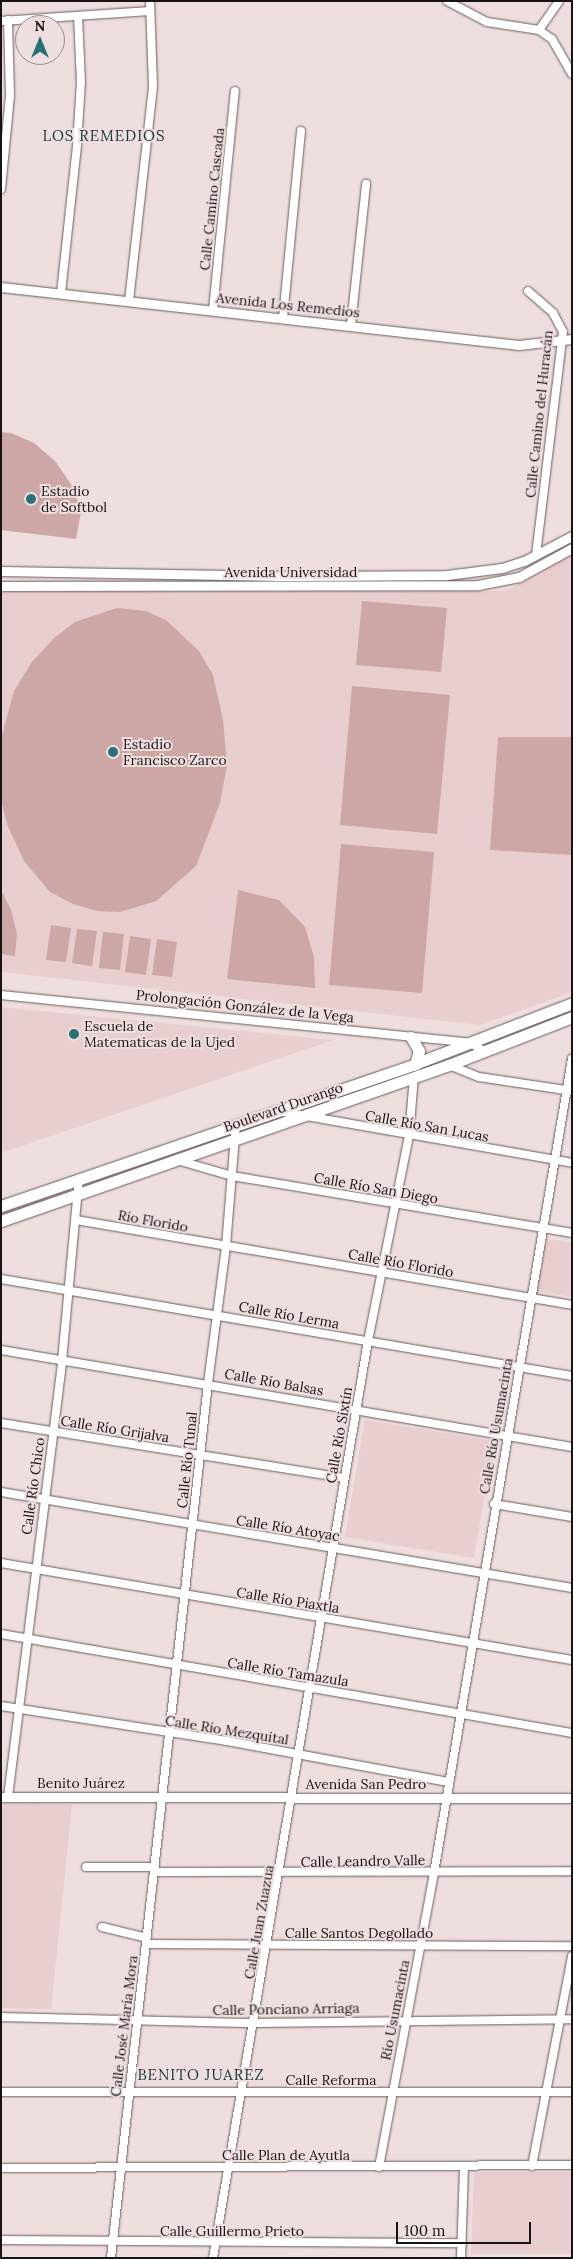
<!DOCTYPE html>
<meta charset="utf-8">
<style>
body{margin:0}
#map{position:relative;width:573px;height:2259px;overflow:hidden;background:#eedede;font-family:Lora,serif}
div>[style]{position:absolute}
.built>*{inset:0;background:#e8cece}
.green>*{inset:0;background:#cda6a6}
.roads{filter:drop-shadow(0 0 1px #6a5c5c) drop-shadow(0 0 1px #6a5c5c)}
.minor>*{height:8px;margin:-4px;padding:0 4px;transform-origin:4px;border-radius:4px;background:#fff}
.tertiary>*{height:9px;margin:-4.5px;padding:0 4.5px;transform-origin:4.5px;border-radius:4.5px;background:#fff}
.primary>*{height:11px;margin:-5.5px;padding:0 5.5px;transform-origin:5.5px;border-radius:5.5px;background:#fff}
.dots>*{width:14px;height:14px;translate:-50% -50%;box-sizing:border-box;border:2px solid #eedede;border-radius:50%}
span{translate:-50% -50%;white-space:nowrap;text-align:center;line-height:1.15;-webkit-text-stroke:4px #eedede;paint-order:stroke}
.street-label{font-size:14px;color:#191414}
.poi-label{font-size:14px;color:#191414}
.left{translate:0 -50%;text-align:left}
.neighbourhood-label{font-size:15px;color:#163839;letter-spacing:1px}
.frame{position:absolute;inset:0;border:2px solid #191414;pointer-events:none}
.north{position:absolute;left:15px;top:15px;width:50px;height:50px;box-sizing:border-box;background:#eedede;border:1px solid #998d8d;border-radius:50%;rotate:0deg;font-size:14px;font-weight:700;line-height:20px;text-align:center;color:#191414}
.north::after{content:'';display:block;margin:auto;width:18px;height:22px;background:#277274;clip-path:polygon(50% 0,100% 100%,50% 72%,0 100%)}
.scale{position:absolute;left:396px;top:2222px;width:135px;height:22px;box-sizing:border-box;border:2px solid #191414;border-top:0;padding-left:6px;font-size:15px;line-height:18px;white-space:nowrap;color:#191414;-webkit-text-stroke:4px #eedede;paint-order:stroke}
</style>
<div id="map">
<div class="built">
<div style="clip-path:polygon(572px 554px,572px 992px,480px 1025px,1px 972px,1px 589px,506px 591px)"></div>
<div style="clip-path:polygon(1px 1007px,333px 1040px,1px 1153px)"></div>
<div style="clip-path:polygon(545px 1238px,572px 1243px,572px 1297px,536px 1291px)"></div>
<div style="clip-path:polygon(365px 1420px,494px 1441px,474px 1558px,345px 1537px)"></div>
<div style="clip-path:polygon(1px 1803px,72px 1804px,51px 2009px,1px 2008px)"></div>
<div style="clip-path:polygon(474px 2172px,572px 2172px,572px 2254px,471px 2254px)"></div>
</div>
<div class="green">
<div style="clip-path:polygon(1px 432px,11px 433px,34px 443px,55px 461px,73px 487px,81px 512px,76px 539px,1px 530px)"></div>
<div style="clip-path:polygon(362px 601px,447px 608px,441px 672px,356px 665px)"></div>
<div style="clip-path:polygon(117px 608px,146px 611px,166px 620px,199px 651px,213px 675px,223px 720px,227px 765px,220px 803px,196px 866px,156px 901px,120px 912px,97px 911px,73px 904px,50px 892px,24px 861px,7px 824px,1px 800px,1px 739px,14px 691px,32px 662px,54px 638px,75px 622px)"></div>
<div style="clip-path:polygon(352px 686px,450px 695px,437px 834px,340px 825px)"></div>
<div style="clip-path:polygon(498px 737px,572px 737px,572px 855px,490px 850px)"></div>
<div style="clip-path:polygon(341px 844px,434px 852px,422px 993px,329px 985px)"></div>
<div style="clip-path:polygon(1px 890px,11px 910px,17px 934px,15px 956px,1px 954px)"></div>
<div style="clip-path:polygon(238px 890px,279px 900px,305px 927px,314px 957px,315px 988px,227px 979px)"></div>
<div style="clip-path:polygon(51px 925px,71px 928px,66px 962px,46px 960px)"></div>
<div style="clip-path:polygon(77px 929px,97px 931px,92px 966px,72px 963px)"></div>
<div style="clip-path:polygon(103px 932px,124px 934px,120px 970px,99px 968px)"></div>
<div style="clip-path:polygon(130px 936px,151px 939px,146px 975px,125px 972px)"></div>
<div style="clip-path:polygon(157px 939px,177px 942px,172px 977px,152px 975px)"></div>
<div style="clip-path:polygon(554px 1015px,560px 1016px,483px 1044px)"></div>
<div style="clip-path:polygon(227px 1135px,86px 1187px,84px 1186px,86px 1184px)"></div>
<div style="clip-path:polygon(70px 1189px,71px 1192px,1px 1217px,1px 1213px)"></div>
</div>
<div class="roads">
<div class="minor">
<div style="left:447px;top:1px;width:45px;rotate:27.7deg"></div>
<div style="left:487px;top:22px;width:53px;rotate:8.7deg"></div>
<div style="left:539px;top:30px;width:16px;rotate:35deg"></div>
<div style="left:552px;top:39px;width:40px;rotate:60.3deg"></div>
<div style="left:1px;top:21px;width:149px;rotate:-3.8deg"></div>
<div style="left:539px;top:30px;width:35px;rotate:-55deg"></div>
<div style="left:1px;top:189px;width:93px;rotate:-84.5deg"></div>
<div style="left:10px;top:96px;width:76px;rotate:-91.5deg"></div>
<div style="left:528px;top:291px;width:33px;rotate:41deg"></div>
<div style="left:553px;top:313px;width:21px;rotate:62deg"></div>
<div style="left:563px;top:332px;width:224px;rotate:96.9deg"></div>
<div style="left:61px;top:293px;width:149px;rotate:-83.8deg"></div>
<div style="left:77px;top:145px;width:63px;rotate:-86.4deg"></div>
<div style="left:81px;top:82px;width:65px;rotate:-92.6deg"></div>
<div style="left:129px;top:301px;width:215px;rotate:-83.6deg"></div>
<div style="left:153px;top:87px;width:86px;rotate:-92deg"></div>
<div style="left:213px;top:310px;width:220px;rotate:-84.3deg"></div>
<div style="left:283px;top:318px;width:188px;rotate:-84.5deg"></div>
<div style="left:351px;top:325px;width:142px;rotate:-83.9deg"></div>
<div style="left:1px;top:995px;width:472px;rotate:5.8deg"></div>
<div style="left:471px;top:1043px;width:15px;rotate:32deg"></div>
<div style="left:449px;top:1065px;width:32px;rotate:22deg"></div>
<div style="left:479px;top:1077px;width:94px;rotate:8.6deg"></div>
<div style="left:278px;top:1111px;width:299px;rotate:10deg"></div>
<div style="left:177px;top:1160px;width:57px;rotate:16.2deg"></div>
<div style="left:232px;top:1176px;width:345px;rotate:9.5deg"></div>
<div style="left:76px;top:1220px;width:503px;rotate:9.72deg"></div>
<div style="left:1px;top:1279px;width:579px;rotate:9.64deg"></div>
<div style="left:1px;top:1350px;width:579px;rotate:9.64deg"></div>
<div style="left:1px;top:1423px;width:347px;rotate:9.1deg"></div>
<div style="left:1px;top:1492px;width:579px;rotate:9.54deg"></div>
<div style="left:494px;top:1504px;width:79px;rotate:9.5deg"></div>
<div style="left:1px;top:1563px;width:579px;rotate:9.64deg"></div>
<div style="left:1px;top:1634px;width:580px;rotate:9.84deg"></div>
<div style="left:1px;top:1706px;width:229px;rotate:8.8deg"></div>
<div style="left:227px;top:1741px;width:225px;rotate:10.5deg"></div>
<div style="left:8px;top:1797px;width:439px;rotate:-82.9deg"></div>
<div style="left:62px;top:1361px;width:183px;rotate:-84.7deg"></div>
<div style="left:86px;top:1867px;width:69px"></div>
<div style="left:155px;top:1872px;width:417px;rotate:-0.1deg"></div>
<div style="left:102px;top:1927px;width:46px;rotate:13.7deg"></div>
<div style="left:146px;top:1944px;width:426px;rotate:0.3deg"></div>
<div style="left:1px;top:2017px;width:254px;rotate:1.4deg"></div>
<div style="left:255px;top:2023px;width:317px;rotate:-0.7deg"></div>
<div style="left:1px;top:2092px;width:571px"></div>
<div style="left:532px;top:2166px;width:214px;rotate:-79.2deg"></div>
<div style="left:379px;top:2167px;width:299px;rotate:-79.4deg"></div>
<div style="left:434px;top:1873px;width:826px;rotate:-80.38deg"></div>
<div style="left:1px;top:2168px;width:571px;rotate:-0.3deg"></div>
<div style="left:1px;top:2240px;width:461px;rotate:0.4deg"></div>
<div style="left:111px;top:2258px;width:880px;rotate:-83.67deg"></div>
<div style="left:208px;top:1383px;width:138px;rotate:-82.5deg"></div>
<div style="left:226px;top:1246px;width:121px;rotate:-85.3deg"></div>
<div style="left:213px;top:2258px;width:930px;rotate:-80.41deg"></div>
<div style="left:368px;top:1341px;width:209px;rotate:-78.7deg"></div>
<div style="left:409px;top:1136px;width:59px;rotate:-85.2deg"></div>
<div style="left:461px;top:2258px;width:91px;rotate:-88.1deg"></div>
</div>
<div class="tertiary">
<div style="left:1px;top:287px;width:521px;rotate:6.39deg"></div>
<div style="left:519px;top:345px;width:53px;rotate:-6.5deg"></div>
<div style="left:1px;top:571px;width:281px;rotate:1deg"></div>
<div style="left:282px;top:576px;width:165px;rotate:-0.3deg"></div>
<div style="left:447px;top:575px;width:55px;rotate:-7.3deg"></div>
<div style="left:502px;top:568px;width:23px;rotate:-18deg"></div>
<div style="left:524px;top:561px;width:54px;rotate:-27.5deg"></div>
<div style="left:1px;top:586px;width:477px;rotate:-0.1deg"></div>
<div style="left:478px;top:585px;width:42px;rotate:-11deg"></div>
<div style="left:519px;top:577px;width:60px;rotate:-28.7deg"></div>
<div style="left:1px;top:1797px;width:571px;rotate:0.1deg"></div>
</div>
<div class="primary">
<div style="left:411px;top:1037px;width:16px;rotate:60deg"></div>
<div style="left:419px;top:1051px;width:14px;rotate:107deg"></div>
<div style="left:1px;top:1206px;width:438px;rotate:-18.9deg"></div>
<div style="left:415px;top:1064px;width:168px;rotate:-21.2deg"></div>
<div style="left:1px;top:1221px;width:474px;rotate:-19.2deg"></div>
<div style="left:449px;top:1065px;width:132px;rotate:-21.3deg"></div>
</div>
</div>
<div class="dots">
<div style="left:31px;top:499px;background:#277274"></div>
<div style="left:113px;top:752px;background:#277274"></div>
<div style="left:74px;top:1034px;background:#277274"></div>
</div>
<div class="street-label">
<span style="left:212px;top:199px;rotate:-84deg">Calle Camino Cascada</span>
<span style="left:288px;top:305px;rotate:6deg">Avenida Los Remedios</span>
<span style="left:539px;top:414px;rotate:-84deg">Calle Camino del Huracán</span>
<span style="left:291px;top:572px">Avenida Universidad</span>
<span style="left:245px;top:1006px;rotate:6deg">Prolongación González de la Vega</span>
<span style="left:283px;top:1107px;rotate:-19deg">Boulevard Durango</span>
<span style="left:427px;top:1126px;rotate:10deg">Calle Río San Lucas</span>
<span style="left:376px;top:1188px;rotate:10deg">Calle Río San Diego</span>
<span style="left:153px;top:1221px;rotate:10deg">Río Florido</span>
<span style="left:401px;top:1263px;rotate:10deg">Calle Río Florido</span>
<span style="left:289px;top:1315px;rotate:10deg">Calle Río Lerma</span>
<span style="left:274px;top:1382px;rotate:10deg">Calle Río Balsas</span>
<span style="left:496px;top:1426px;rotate:-80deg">Calle Río Usumacinta</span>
<span style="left:115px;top:1429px;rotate:9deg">Calle Río Grijalva</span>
<span style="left:339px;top:1435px;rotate:-80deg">Calle Río Sixtín</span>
<span style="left:187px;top:1460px;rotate:-84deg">Calle Río Tunal</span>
<span style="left:33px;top:1486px;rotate:-82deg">Calle Río Chico</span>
<span style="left:288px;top:1528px;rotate:9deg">Calle Río Atoyac</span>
<span style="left:288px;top:1600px;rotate:9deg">Calle Río Piaxtla</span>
<span style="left:288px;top:1672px;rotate:9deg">Calle Río Tamazula</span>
<span style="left:227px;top:1730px;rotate:9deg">Calle Río Mezquital</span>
<span style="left:81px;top:1783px">Benito Juárez</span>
<span style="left:366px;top:1784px">Avenida San Pedro</span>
<span style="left:363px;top:1861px;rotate:-1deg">Calle Leandro Valle</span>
<span style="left:259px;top:1922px;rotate:-80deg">Calle Juan Zuazua</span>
<span style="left:359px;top:1933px">Calle Santos Degollado</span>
<span style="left:286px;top:2009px;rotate:-1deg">Calle Ponciano Arriaga</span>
<span style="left:395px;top:2010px;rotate:-79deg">Río Usumacinta</span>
<span style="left:124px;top:2026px;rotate:-83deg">Calle José María Mora</span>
<span style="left:331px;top:2080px">Calle Reforma</span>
<span style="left:286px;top:2155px">Calle Plan de Ayutla</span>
<span style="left:232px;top:2231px">Calle Guillermo Prieto</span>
</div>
<div class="poi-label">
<span class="left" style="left:41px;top:499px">Estadio<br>de Softbol</span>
<span class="left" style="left:123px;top:752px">Estadio<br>Francisco Zarco</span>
<span class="left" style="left:84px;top:1034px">Escuela de<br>Matematicas de la Ujed</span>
</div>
<div class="neighbourhood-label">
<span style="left:104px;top:136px">LOS REMEDIOS</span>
<span style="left:201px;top:2075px">BENITO JUAREZ</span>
</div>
<div class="frame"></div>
<div class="north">N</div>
<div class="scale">100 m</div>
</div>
